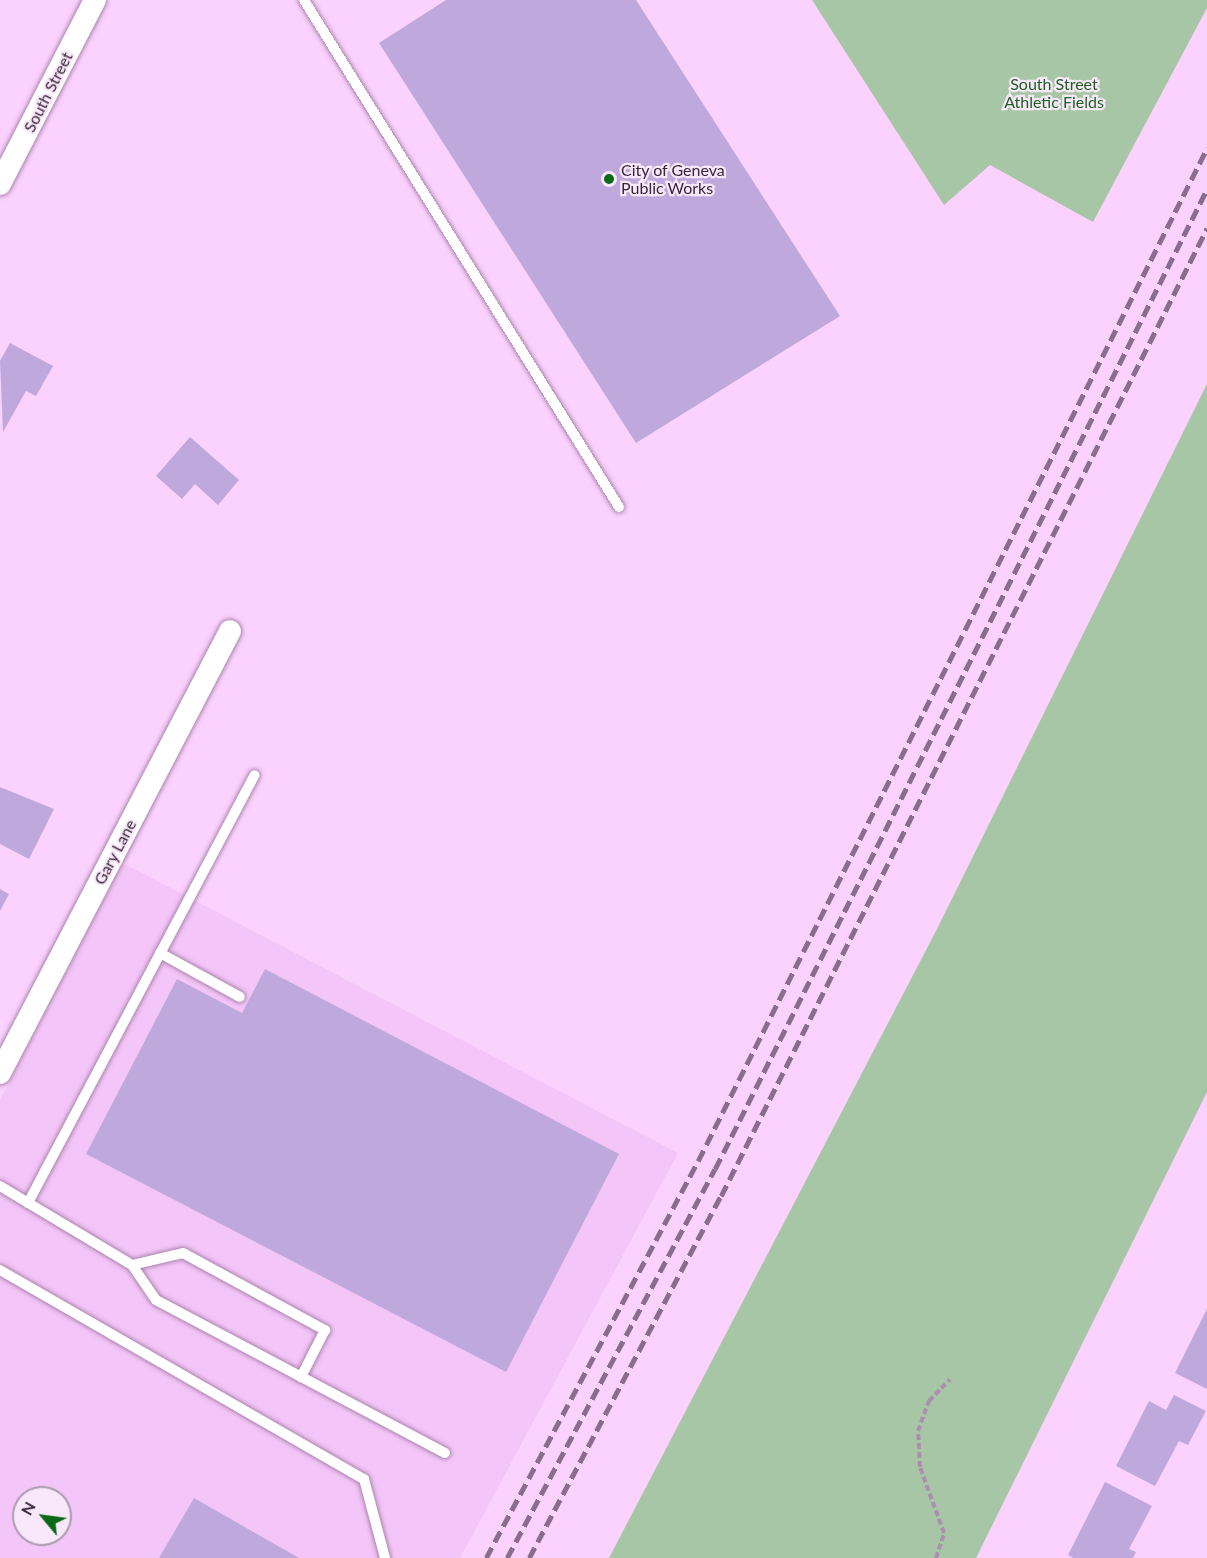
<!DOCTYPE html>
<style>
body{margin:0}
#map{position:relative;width:1207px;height:1558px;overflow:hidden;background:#fbd1fe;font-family:Lato,sans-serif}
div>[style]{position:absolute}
.built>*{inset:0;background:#f4c5f8}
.green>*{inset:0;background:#a7c6a5}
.building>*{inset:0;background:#bfa9dc}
.path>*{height:4px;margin-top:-2px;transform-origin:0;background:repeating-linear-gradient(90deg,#ad8eb0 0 6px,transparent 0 9px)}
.roads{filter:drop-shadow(0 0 2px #ab84ae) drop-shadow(0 0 2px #ab84ae)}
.service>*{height:10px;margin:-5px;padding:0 5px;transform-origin:5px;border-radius:5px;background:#fff}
.minor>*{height:22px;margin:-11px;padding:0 11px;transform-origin:11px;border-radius:11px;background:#fff}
.rail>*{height:4.5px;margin-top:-2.25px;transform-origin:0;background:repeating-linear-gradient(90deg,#896e8b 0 12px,transparent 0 18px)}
.dots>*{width:16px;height:16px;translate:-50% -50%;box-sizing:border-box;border:3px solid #f9e8fa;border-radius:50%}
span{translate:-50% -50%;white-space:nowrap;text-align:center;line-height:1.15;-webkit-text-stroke:4.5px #f9e8fa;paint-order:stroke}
.park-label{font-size:16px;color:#1d6220}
.street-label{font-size:16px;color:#372738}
.poi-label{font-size:16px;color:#372738}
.left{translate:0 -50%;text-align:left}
.north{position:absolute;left:12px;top:1486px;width:60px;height:60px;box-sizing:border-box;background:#f9e8fa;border:2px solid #ab9bac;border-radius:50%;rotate:299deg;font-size:16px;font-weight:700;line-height:24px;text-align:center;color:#372738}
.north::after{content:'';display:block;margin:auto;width:21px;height:27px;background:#086a15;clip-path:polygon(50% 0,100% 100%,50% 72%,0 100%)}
</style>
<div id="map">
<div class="built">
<div style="clip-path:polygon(evenodd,123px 863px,678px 1153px,460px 1558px,0 1558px,0 1100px,123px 863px,24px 1498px,60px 1498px,60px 1534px,24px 1534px,24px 1498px)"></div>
</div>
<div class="green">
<div style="clip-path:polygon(812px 0,1207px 0,1207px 8px,1093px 222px,990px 165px,944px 205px)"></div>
<div style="clip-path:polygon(1207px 384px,1207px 1092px,976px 1558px,609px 1558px,936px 931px)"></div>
</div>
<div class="building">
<div style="clip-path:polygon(446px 0,636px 0,840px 316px,636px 443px,379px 43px)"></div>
<div style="clip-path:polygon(10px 343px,53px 366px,36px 396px,26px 391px,3px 432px,0 361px)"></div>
<div style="clip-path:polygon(190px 437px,239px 480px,218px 505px,195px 484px,182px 499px,156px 476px)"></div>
<div style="clip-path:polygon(0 787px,54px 809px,29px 859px,0 844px)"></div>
<div style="clip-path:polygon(0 889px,9px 894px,0 911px)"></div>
<div style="clip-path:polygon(265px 969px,619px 1154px,506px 1372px,86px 1154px,177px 979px,242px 1013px)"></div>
<div style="clip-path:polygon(1207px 1309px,1207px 1389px,1175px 1373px)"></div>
<div style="clip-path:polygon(1174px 1395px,1206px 1411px,1188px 1445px,1179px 1441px,1155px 1486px,1116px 1466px,1149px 1401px,1166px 1410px)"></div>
<div style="clip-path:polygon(1105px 1482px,1152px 1506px,1129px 1549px,1136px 1552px,1133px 1558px,1073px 1558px,1068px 1555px)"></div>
<div style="clip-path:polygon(194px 1498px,299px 1558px,159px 1558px)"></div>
</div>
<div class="path">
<div style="left:936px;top:1558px;width:26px;rotate:-72deg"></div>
<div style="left:944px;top:1533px;width:70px;rotate:-110deg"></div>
<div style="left:920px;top:1467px;width:36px;rotate:-93deg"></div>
<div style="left:918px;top:1431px;width:32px;rotate:-70deg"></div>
<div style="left:929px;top:1401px;width:30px;rotate:-46deg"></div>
</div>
<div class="roads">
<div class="service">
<div style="left:304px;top:0;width:597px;rotate:58.15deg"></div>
<div style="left:160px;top:953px;width:91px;rotate:28.8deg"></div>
<div style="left:0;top:1186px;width:154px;rotate:30.9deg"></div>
<div style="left:132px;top:1265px;width:52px;rotate:-13.2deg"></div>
<div style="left:183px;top:1253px;width:162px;rotate:28.5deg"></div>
<div style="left:325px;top:1330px;width:53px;rotate:117.1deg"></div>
<div style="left:28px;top:1203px;width:484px;rotate:-62.1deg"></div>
<div style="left:132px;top:1265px;width:42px;rotate:55.6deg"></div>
<div style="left:156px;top:1300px;width:327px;rotate:27.9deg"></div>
<div style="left:0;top:1270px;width:420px;rotate:29.9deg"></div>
<div style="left:364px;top:1479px;width:82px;rotate:75.1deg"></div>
</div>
<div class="minor">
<div style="left:0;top:184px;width:207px;rotate:-62.7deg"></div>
<div style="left:0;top:1073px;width:498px;rotate:-62.5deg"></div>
</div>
</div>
<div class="rail">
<div style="left:486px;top:1558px;width:450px;rotate:-61.9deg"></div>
<div style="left:698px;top:1161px;width:1134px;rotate:-63.32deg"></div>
<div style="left:507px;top:1558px;width:441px;rotate:-61.9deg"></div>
<div style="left:715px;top:1169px;width:1097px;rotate:-63.34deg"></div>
<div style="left:529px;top:1558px;width:410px;rotate:-62.1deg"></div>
<div style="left:721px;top:1196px;width:1083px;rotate:-63.34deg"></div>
</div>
<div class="dots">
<div style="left:609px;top:179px;background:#086a15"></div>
</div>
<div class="park-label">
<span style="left:1054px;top:93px">South Street<br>Athletic Fields</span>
</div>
<div class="street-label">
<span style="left:48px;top:92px;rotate:-63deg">South Street</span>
<span style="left:115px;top:852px;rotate:-62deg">Gary Lane</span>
</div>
<div class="poi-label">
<span class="left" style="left:621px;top:179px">City of Geneva<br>Public Works</span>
</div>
<div class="north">N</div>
</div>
